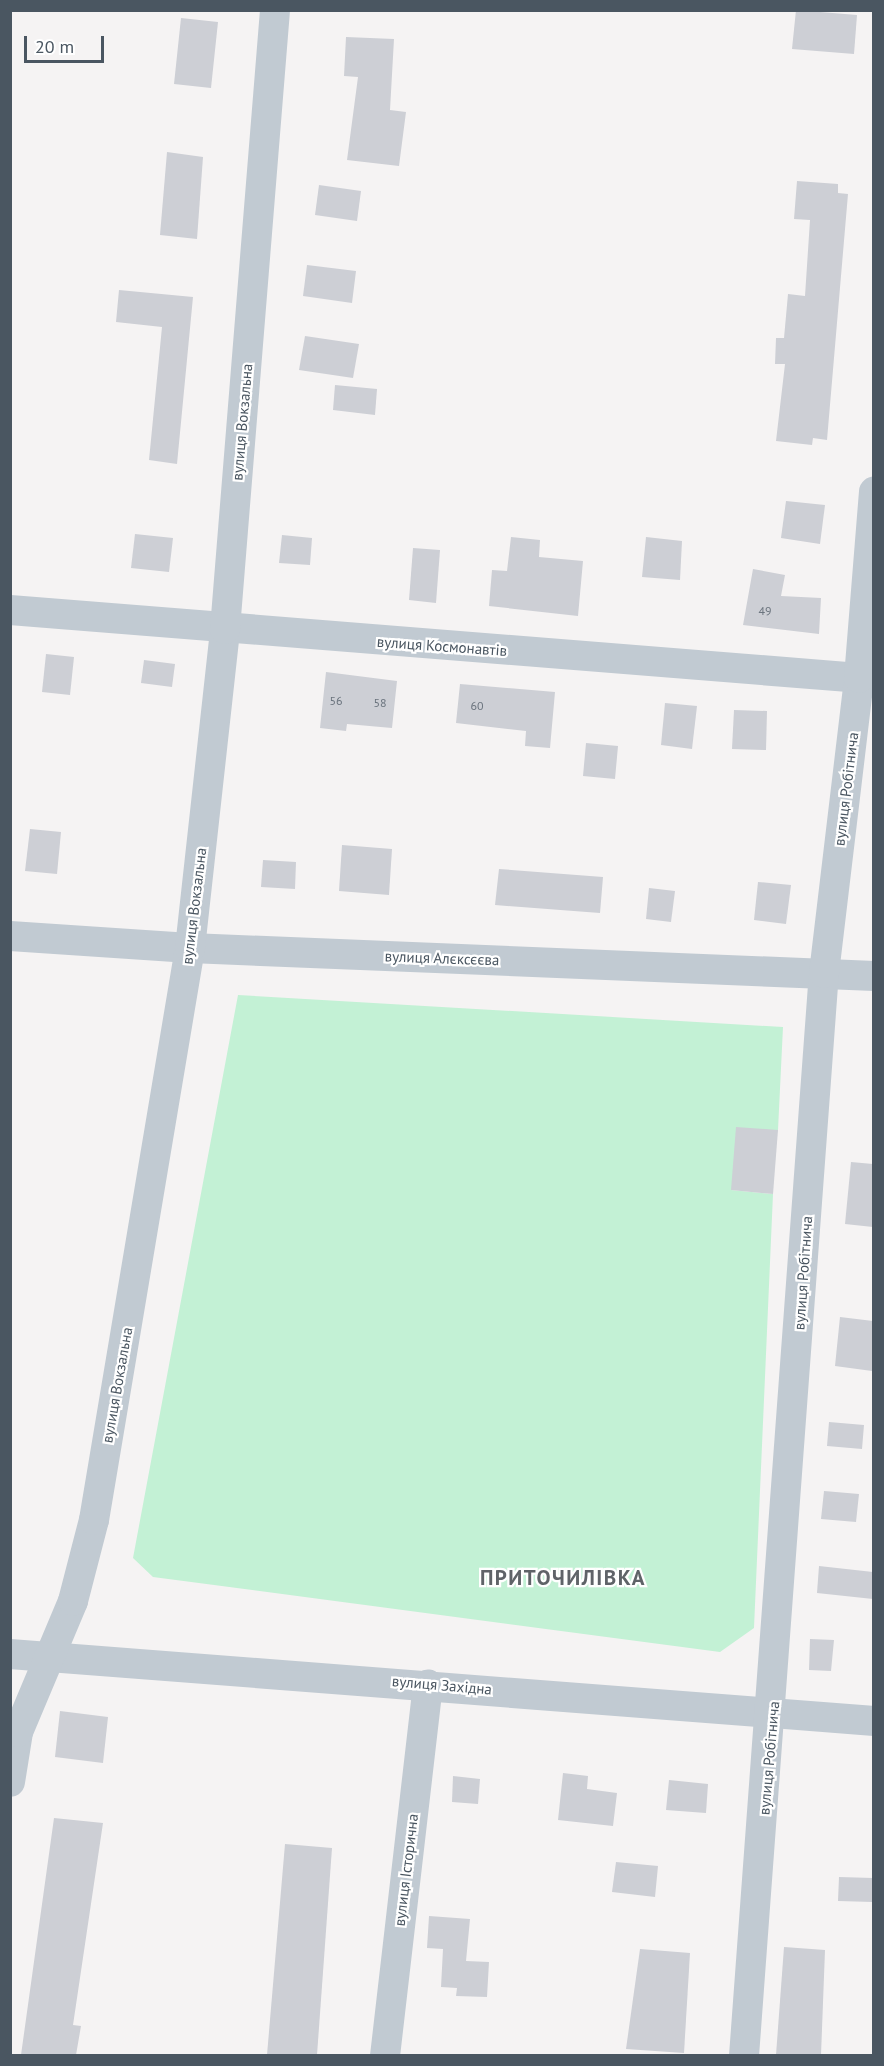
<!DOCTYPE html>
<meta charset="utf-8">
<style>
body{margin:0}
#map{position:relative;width:884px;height:2066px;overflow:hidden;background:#f5f3f3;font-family:"PT Sans",sans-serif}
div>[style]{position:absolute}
.green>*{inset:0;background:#c3f1d5}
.building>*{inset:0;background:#cdcfd5}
.minor>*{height:30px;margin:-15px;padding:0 15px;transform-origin:15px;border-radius:15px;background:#c1cad2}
span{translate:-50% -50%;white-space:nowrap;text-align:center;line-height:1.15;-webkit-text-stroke:4.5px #fff;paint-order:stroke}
.number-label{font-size:12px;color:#6b747e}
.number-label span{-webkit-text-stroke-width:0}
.street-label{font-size:15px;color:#4a5661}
.district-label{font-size:21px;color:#5f6368;font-weight:700;letter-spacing:1.5px}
.frame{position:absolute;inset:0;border:12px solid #4a5661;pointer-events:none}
.scale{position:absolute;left:24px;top:36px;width:80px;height:27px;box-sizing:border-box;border:3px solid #4a5661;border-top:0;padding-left:8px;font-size:18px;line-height:21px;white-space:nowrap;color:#4a5661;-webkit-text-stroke:4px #fff;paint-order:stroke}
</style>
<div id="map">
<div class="green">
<div style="clip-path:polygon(238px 995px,783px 1027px,778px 1130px,731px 1190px,773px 1194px,754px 1628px,720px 1652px,153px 1577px,133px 1558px)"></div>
</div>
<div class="building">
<div style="clip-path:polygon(796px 10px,857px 15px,854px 54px,792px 49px)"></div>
<div style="clip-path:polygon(181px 18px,218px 22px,211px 88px,174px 84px)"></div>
<div style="clip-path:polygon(346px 37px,394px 39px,390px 110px,406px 112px,399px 166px,347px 160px,358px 77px,344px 76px)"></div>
<div style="clip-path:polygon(167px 152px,203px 157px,197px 239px,160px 235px)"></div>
<div style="clip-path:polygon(797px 181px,838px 184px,838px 193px,848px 194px,827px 440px,813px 438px,812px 445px,776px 441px,785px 364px,775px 364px,776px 338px,784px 338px,788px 294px,805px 296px,810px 220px,794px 219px)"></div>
<div style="clip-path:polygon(319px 185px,361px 191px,357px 221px,315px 215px)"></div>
<div style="clip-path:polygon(307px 265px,356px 271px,352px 303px,303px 296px)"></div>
<div style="clip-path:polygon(119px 290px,193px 297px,177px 464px,149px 460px,162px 327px,116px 322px)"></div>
<div style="clip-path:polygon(305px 336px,359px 344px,353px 378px,299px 370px)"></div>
<div style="clip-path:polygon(335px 385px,377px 389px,375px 415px,333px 410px)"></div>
<div style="clip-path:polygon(786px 501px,825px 505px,820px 544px,781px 538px)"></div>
<div style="clip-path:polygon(135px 534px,173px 538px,169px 572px,131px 568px)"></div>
<div style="clip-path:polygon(282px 535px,312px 538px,310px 565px,279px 563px)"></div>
<div style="clip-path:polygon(511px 537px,540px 540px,539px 557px,583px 561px,578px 616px,489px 606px,492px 570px,507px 571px)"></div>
<div style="clip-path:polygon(646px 537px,682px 541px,680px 580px,642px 577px)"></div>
<div style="clip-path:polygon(413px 548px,440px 550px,436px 603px,409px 600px)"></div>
<div style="clip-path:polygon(753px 569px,785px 575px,781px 596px,821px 598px,819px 634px,743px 625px)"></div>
<div style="clip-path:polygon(46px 654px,74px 657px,70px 695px,42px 692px)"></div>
<div style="clip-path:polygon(144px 660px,175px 664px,172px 687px,141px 683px)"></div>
<div style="clip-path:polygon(326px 672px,397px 681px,392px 728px,347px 724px,346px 731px,320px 728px)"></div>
<div style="clip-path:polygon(460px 684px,555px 692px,550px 748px,525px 746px,526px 731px,456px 723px)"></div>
<div style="clip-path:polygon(665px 703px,697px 706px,692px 749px,661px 745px)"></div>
<div style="clip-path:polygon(734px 710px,767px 711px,766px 750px,732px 749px)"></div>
<div style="clip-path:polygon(586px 743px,618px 746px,615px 779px,583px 776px)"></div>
<div style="clip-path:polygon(30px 829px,61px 832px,57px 874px,25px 871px)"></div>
<div style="clip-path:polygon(342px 845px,392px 849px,389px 895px,339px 891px)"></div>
<div style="clip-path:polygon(263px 860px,296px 862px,295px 889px,261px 887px)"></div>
<div style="clip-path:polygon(499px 869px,603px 877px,600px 913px,495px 905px)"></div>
<div style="clip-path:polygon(758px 882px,791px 885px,786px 924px,754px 920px)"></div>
<div style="clip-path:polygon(649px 888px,675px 891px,671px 922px,646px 919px)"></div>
<div style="clip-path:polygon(736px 1127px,778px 1130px,773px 1194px,731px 1190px)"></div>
<div style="clip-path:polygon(851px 1162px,873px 1164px,873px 1227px,845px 1224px)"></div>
<div style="clip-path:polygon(840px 1317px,873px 1321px,872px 1371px,835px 1366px)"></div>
<div style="clip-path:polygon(829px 1422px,864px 1425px,862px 1449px,827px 1446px)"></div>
<div style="clip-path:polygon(824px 1491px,859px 1494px,856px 1522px,821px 1519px)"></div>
<div style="clip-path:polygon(819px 1566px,873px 1572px,873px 1599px,817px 1593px)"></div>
<div style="clip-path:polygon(810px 1639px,834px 1640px,831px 1671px,809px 1670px)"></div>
<div style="clip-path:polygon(60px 1711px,108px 1717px,103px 1763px,55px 1757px)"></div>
<div style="clip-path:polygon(563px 1773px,588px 1776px,587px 1789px,617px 1793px,613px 1826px,558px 1820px)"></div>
<div style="clip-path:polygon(453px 1776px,480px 1779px,478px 1804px,452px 1802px)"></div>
<div style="clip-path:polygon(669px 1780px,708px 1784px,706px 1813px,666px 1810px)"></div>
<div style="clip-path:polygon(54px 1818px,103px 1823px,73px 2025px,81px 2026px,76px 2055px,21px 2055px)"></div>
<div style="clip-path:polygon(285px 1844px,332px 1848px,317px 2055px,267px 2055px)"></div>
<div style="clip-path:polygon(616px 1862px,658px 1866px,655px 1897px,612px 1892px)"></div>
<div style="clip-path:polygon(839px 1877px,873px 1878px,873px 1902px,838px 1901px)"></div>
<div style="clip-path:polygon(429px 1916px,470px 1919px,466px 1961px,489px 1962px,487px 1997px,456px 1996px,457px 1988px,441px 1987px,443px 1949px,427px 1948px)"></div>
<div style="clip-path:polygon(784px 1947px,825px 1950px,821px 2055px,776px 2055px)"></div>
<div style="clip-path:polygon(640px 1949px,690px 1953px,684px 2053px,626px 2049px)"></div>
</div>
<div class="minor">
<div style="left:10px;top:610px;width:867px;rotate:4.57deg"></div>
<div style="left:10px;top:936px;width:180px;rotate:3.8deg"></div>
<div style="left:190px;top:948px;width:685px;rotate:2.34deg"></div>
<div style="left:10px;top:1654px;width:867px;rotate:4.43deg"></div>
<div style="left:10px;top:1782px;width:51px;rotate:-80.9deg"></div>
<div style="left:18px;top:1732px;width:142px;rotate:-67.2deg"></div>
<div style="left:73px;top:1601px;width:84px;rotate:-75.5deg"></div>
<div style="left:94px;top:1520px;width:580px;rotate:-80.47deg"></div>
<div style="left:190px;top:948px;width:321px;rotate:-83.7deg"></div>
<div style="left:225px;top:629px;width:621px;rotate:-85.38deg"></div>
<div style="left:385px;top:2056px;width:374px;rotate:-83.4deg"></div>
<div style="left:744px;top:2056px;width:1086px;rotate:-85.78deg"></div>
<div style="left:824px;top:973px;width:297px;rotate:-83.2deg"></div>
<div style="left:859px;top:678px;width:187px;rotate:-85.4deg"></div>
</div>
<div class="number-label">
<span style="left:765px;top:611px">49</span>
<span style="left:336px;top:701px">56</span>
<span style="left:380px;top:703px">58</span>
<span style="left:477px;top:706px">60</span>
</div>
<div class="street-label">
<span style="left:242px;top:422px;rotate:-85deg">вулиця Вокзальна</span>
<span style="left:442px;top:646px;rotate:4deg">вулиця Космонавтів</span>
<span style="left:846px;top:789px;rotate:-83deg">вулиця Робітнича</span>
<span style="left:194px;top:906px;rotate:-83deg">вулиця Вокзальна</span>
<span style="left:442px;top:958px;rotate:2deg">вулиця Алєксєєва</span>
<span style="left:803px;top:1273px;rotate:-86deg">вулиця Робітнича</span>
<span style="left:117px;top:1385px;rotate:-80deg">вулиця Вокзальна</span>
<span style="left:442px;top:1685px;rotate:5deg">вулиця Західна</span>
<span style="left:769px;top:1758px;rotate:-85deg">вулиця Робітнича</span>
<span style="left:406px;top:1870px;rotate:-83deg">вулиця Історична</span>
</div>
<div class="district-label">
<span style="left:563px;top:1578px">ПРИТОЧИЛІВКА</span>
</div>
<div class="frame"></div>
<div class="scale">20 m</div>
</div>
